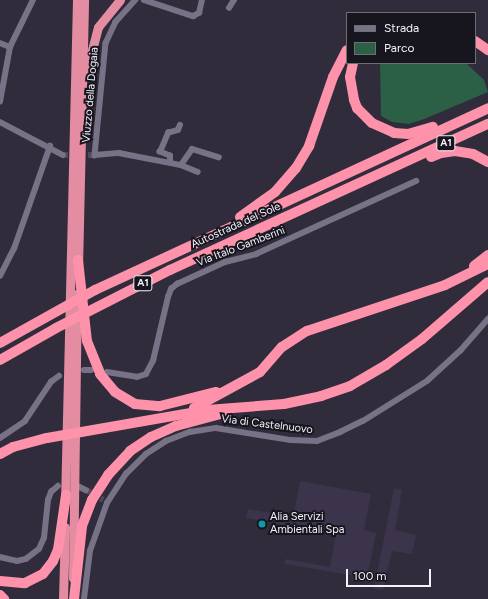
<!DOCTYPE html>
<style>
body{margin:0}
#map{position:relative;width:488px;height:599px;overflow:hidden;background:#302c3c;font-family:Figtree,sans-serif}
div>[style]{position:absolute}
.built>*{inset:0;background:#3b344a}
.green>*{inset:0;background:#2b6046}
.minor-tunnel>*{height:5.5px;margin-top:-2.75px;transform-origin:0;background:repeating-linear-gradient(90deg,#4e4a59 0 5.5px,transparent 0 8.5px)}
.minor>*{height:5.5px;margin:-2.75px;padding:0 2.75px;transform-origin:2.75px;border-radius:2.75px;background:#777285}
.trunk>*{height:9px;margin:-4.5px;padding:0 4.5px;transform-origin:4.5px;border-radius:4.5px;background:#e38ca2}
.motorway>*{height:10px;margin:-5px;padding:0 5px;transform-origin:5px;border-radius:5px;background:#fe92aa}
.dots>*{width:11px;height:11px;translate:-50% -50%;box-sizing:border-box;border:2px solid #17151d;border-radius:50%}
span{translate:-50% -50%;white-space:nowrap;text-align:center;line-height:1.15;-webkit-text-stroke:4px #17151d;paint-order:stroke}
.shield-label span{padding:1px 3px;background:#17151d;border:1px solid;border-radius:3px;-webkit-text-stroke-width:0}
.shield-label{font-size:10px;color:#f5f2fd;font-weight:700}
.street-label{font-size:11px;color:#f5f2fd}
.poi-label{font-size:11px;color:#f5f2fd}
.left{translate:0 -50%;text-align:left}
.legend{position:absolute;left:346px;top:12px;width:130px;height:52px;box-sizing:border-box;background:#17151d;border:1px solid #706d77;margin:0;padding:5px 7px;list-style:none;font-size:12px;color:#f5f2fd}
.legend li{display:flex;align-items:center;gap:8px;height:20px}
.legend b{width:20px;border:1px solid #706d77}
.scale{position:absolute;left:346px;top:569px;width:85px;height:18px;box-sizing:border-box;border:2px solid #f5f2fd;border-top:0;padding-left:5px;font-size:12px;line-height:14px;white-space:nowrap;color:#f5f2fd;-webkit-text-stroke:3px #17151d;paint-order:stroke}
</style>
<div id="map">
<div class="built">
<div style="clip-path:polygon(300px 481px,371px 494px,364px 530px,376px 533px,367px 578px,285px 564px,285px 559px,330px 567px,336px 534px,246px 518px,248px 509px,293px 517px)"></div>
<div style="clip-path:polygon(394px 488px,402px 490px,395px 530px,416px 535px,412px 554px,392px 551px,383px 590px,374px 589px)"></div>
</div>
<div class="green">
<div style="clip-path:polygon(380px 63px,466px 63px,484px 80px,488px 92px,424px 119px,409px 124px,392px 122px,381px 116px)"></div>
</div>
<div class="minor-tunnel">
<div style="left:63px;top:155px;width:32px"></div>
<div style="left:86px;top:490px;width:20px;rotate:30deg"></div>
</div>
<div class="minor">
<div style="left:136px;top:0;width:30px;rotate:132deg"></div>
<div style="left:116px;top:22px;width:23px;rotate:115deg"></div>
<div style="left:106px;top:43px;width:113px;rotate:95.6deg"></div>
<div style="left:95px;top:155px;width:24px;rotate:-5deg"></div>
<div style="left:119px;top:153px;width:63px;rotate:11deg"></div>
<div style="left:181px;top:165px;width:19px;rotate:-55deg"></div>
<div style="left:192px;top:149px;width:28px;rotate:17deg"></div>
<div style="left:144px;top:0;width:52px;rotate:18.1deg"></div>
<div style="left:193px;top:16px;width:7px;rotate:-27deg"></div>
<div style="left:199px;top:13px;width:13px;rotate:-77deg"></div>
<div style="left:229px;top:8px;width:9px;rotate:-58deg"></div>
<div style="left:0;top:43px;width:11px;rotate:22deg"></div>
<div style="left:0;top:102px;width:56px;rotate:-79.7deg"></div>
<div style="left:10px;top:47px;width:52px;rotate:-63.9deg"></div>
<div style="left:0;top:122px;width:71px;rotate:27.6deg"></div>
<div style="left:170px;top:162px;width:6px;rotate:-90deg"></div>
<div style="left:170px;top:156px;width:11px;rotate:-158deg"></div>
<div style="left:160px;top:152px;width:21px;rotate:-67deg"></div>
<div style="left:168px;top:133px;width:10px;rotate:-17deg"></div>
<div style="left:178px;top:130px;width:5px;rotate:-68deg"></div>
<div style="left:181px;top:165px;width:18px;rotate:22deg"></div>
<div style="left:0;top:276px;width:30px;rotate:-63deg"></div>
<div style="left:14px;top:249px;width:109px;rotate:-70.7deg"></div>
<div style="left:84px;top:370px;width:7px"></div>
<div style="left:107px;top:372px;width:30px;rotate:9deg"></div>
<div style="left:137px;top:377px;width:9px;rotate:-18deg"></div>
<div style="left:146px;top:374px;width:15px;rotate:-62deg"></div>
<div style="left:153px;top:361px;width:66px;rotate:-76.8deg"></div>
<div style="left:168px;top:297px;width:9px;rotate:-69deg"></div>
<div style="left:171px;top:289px;width:8px;rotate:-40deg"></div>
<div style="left:177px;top:284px;width:53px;rotate:-24.6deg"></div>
<div style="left:225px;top:262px;width:32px;rotate:-14deg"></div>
<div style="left:256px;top:254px;width:176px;rotate:-24.5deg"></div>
<div style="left:0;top:438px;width:30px;rotate:-34deg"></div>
<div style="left:25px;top:421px;width:47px;rotate:-56.3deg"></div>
<div style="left:51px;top:382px;width:10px;rotate:-37deg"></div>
<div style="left:78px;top:486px;width:9px;rotate:27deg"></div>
<div style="left:0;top:557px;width:17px;rotate:13deg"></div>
<div style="left:17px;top:561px;width:9px;rotate:-13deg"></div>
<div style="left:26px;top:559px;width:16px;rotate:-38deg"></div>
<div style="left:39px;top:549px;width:12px;rotate:-66deg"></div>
<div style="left:44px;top:538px;width:38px;rotate:-84deg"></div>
<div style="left:48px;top:500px;width:9px;rotate:-69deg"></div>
<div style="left:51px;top:492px;width:9px;rotate:-41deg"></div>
<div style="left:84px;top:599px;width:48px;rotate:-82.9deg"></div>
<div style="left:90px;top:551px;width:51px;rotate:-70.5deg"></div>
<div style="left:107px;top:503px;width:35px;rotate:-57deg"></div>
<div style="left:126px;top:474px;width:28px;rotate:-45deg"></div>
<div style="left:146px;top:454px;width:24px;rotate:-33deg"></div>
<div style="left:166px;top:441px;width:26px;rotate:-21deg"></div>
<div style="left:190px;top:432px;width:26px;rotate:-9deg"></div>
<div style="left:216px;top:428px;width:76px;rotate:9.1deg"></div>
<div style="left:291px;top:440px;width:26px;rotate:2deg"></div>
<div style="left:317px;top:441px;width:25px;rotate:-21deg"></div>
<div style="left:340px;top:432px;width:25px;rotate:-26deg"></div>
<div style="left:363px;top:421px;width:75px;rotate:-32deg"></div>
<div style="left:427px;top:381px;width:45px;rotate:-42.3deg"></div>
<div style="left:460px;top:351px;width:43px;rotate:-48.8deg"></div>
</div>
<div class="trunk">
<div style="left:87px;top:69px;width:43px;rotate:-75.3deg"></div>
<div style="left:98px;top:27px;width:35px;rotate:-51deg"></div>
<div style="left:78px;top:268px;width:268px;rotate:-88.7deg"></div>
<div style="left:65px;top:502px;width:502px;rotate:-88.63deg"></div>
<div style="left:73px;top:578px;width:284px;rotate:-89.2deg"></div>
<div style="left:63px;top:599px;width:72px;rotate:-88.4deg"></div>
</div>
<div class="motorway">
<div style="left:475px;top:41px;width:16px;rotate:35deg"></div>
<div style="left:353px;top:63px;width:14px;rotate:102deg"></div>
<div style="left:350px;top:77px;width:23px;rotate:80deg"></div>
<div style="left:354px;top:100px;width:9px;rotate:69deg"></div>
<div style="left:357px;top:108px;width:21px;rotate:45deg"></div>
<div style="left:372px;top:123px;width:24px;rotate:24deg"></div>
<div style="left:394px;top:133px;width:14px;rotate:4deg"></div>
<div style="left:408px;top:134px;width:26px;rotate:-16deg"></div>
<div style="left:431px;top:157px;width:11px;rotate:-22deg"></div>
<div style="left:441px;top:153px;width:14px;rotate:-8deg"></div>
<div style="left:455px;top:151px;width:18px;rotate:9deg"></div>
<div style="left:473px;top:154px;width:17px;rotate:28deg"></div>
<div style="left:240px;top:217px;width:43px;rotate:-35.5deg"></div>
<div style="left:275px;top:192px;width:32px;rotate:-49deg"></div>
<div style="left:296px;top:168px;width:26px;rotate:-59deg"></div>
<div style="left:309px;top:146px;width:73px;rotate:-70.8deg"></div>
<div style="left:333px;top:77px;width:30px;rotate:-63deg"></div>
<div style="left:78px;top:260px;width:81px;rotate:83.7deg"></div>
<div style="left:87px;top:341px;width:35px;rotate:68deg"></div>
<div style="left:100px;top:374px;width:23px;rotate:50deg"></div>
<div style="left:115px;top:392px;width:23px;rotate:31deg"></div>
<div style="left:135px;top:404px;width:25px;rotate:5deg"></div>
<div style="left:160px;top:406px;width:58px;rotate:-14deg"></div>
<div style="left:474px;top:266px;width:18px;rotate:-38deg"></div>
<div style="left:0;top:343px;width:109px;rotate:-29.2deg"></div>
<div style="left:95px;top:290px;width:433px;rotate:-24.8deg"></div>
<div style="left:0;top:360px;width:64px;rotate:-29.7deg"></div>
<div style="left:56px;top:328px;width:128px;rotate:-27deg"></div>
<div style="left:170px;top:270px;width:350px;rotate:-24.7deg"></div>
<div style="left:194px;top:408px;width:75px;rotate:-28.6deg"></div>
<div style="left:260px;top:372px;width:33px;rotate:-49deg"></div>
<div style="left:282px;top:347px;width:30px;rotate:-33deg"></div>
<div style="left:307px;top:331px;width:145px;rotate:-18.4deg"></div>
<div style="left:445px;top:285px;width:48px;rotate:-26deg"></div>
<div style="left:0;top:454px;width:15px;rotate:-28deg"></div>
<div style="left:13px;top:447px;width:35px;rotate:-15deg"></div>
<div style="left:47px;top:438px;width:162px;rotate:-9.9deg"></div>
<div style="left:207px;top:410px;width:77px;rotate:-4.5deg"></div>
<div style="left:284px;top:404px;width:38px;rotate:-12deg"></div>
<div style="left:321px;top:396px;width:31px;rotate:-19deg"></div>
<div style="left:350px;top:386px;width:42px;rotate:-30.3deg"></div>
<div style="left:386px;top:365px;width:44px;rotate:-35.8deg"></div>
<div style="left:422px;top:339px;width:87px;rotate:-40.8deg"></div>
<div style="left:0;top:581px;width:25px;rotate:5deg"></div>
<div style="left:25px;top:583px;width:20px;rotate:-27deg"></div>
<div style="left:43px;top:574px;width:16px;rotate:-52deg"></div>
<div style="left:53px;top:561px;width:12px;rotate:-66deg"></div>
<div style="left:58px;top:550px;width:56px;rotate:-81.7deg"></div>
<div style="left:0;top:595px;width:6px;rotate:45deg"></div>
<div style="left:74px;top:599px;width:73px;rotate:-83.7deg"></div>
<div style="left:82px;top:526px;width:28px;rotate:-69deg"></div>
<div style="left:92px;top:500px;width:30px;rotate:-57deg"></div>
<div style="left:108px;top:475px;width:33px;rotate:-47deg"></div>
<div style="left:130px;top:451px;width:25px;rotate:-34deg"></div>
<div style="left:151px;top:437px;width:27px;rotate:-24deg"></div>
<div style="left:176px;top:426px;width:50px;rotate:-15.2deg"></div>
</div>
<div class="dots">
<div style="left:262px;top:524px;background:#0f9aa8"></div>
</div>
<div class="shield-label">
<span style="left:446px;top:143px">A1</span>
<span style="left:143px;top:283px">A1</span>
</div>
<div class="street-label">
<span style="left:91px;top:95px;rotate:-85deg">Viuzzo della Dogaia</span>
<span style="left:236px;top:226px;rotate:-24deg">Autostrada del Sole</span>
<span style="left:241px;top:247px;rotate:-21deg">Via Italo Gamberini</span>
<span style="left:267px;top:425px;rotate:7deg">Via di Castelnuovo</span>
</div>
<div class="poi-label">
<span class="left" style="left:270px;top:524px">Alia Servizi<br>Ambientali Spa</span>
</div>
<ul class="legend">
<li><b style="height:5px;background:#777285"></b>Strada</li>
<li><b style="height:11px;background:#2b6046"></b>Parco</li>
</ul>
<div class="scale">100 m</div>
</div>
